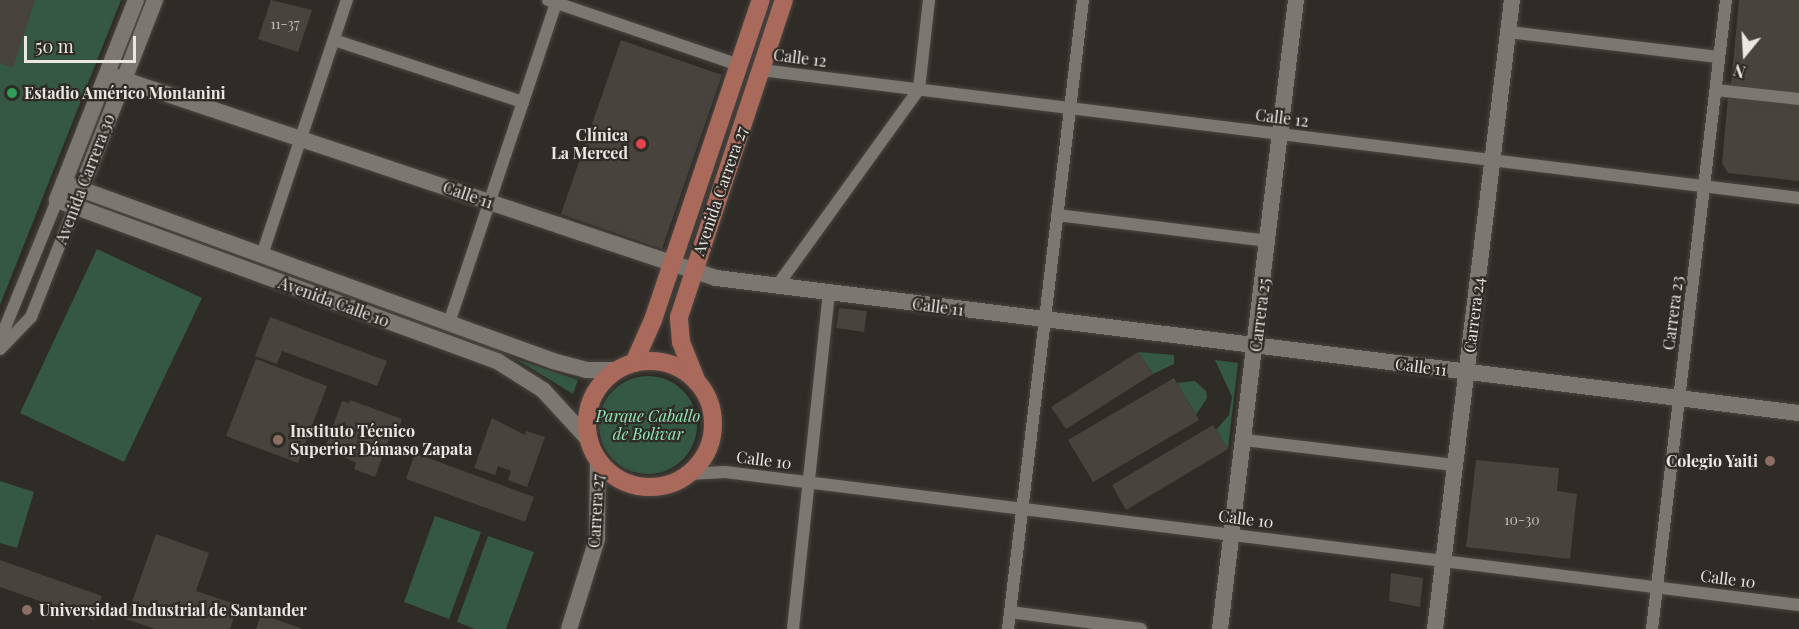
<!DOCTYPE html>
<meta charset="utf-8">
<style>
body{margin:0}
#map{position:relative;width:1799px;height:629px;overflow:hidden;background:#2f2b26;font-family:"Playfair Display",serif}
div>[style]{position:absolute}
.green>*{inset:0;background:#345844}
.round{border-radius:50%}
.building>*{inset:0;background:#49433e}
.roads{filter:drop-shadow(0 0 2px #4a4642) drop-shadow(0 0 2px #4a4642)}
.street>*{height:12px;margin:-6px;padding:0 6px;transform-origin:6px;border-radius:6px;background:#7d7771}
.secondary>*{height:16px;margin:-8px;padding:0 8px;transform-origin:8px;border-radius:8px;background:#7d7771}
.primary>*{height:18px;margin:-9px;padding:0 9px;transform-origin:9px;border-radius:9px;background:#a9695b}
.primary>.ring{margin:-9px;padding:0;box-sizing:content-box;background:none;border:18px solid #a9695b;border-radius:50%}
.dots>*{width:16px;height:16px;translate:-50% -50%;box-sizing:border-box;border:3px solid #2f2b26;border-radius:50%}
span{translate:-50% -50%;white-space:nowrap;text-align:center;line-height:1.15;-webkit-text-stroke:4.5px #2f2b26;paint-order:stroke}
.number-label{font-size:14px;color:#c2beba}
.number-label span{-webkit-text-stroke-width:0}
.street-label{font-size:16px;color:#eae7e3}
.poi-label{font-size:16px;color:#eae7e3;font-weight:700}
.left{translate:0 -50%;text-align:left}
.right{translate:-100% -50%;text-align:right}
.park-label{font-size:16px;color:#92eaba;font-style:italic}
.north{position:absolute;left:1715px;top:24px;width:60px;height:60px;-webkit-text-stroke:4px #2f2b26;paint-order:stroke;rotate:198deg;font-size:16px;font-weight:700;line-height:24px;text-align:center;color:#eae7e3}
.north::after{content:'';display:block;margin:auto;width:21px;height:27px;background:#eae7e3;clip-path:polygon(50% 0,100% 100%,50% 72%,0 100%)}
.scale{position:absolute;left:24px;top:36px;width:112px;height:27px;box-sizing:border-box;border:3px solid #eae7e3;border-top:0;padding-left:8px;font-size:18px;line-height:21px;white-space:nowrap;color:#eae7e3;-webkit-text-stroke:4px #2f2b26;paint-order:stroke}
</style>
<div id="map">
<div class="green">
<div style="clip-path:polygon(0 0,121px 0,0 305px)"></div>
<div style="clip-path:polygon(97px 249px,202px 298px,124px 462px,20px 413px)"></div>
<div style="clip-path:polygon(1138px 352px,1174px 355px,1174px 364px,1153px 374px)"></div>
<div style="clip-path:polygon(516px 359px,578px 380px,573px 394px)"></div>
<div style="clip-path:polygon(1215px 360px,1238px 363px,1228px 449px,1216px 430px,1229px 415px,1232px 397px)"></div>
<div class="round" style="left:599px;top:376px;width:98px;height:98px"></div>
<div style="clip-path:polygon(1195px 381px,1206px 391px,1207px 398px,1196px 415px,1177px 383px)"></div>
<div style="clip-path:polygon(0 481px,34px 492px,17px 548px,0 543px)"></div>
<div style="clip-path:polygon(435px 516px,481px 532px,449px 619px,404px 602px)"></div>
<div style="clip-path:polygon(488px 536px,534px 552px,506px 629px,475px 629px,457px 622px)"></div>
</div>
<div class="building">
<div style="clip-path:polygon(0 0,35px 0,13px 68px,0 63px)"></div>
<div style="clip-path:polygon(271px 0,312px 10px,298px 52px,258px 39px)"></div>
<div style="clip-path:polygon(1739px 0,1799px 0,1799px 94px,1731px 85px)"></div>
<div style="clip-path:polygon(621px 40px,722px 75px,662px 249px,561px 214px)"></div>
<div style="clip-path:polygon(1728px 97px,1799px 105px,1799px 181px,1728px 173px,1722px 163px)"></div>
<div style="clip-path:polygon(839px 308px,867px 311px,864px 332px,836px 328px)"></div>
<div style="clip-path:polygon(270px 317px,387px 361px,377px 386px,282px 351px,277px 364px,255px 356px)"></div>
<div style="clip-path:polygon(1138px 352px,1153px 374px,1066px 429px,1051px 407px)"></div>
<div style="clip-path:polygon(256px 359px,327px 386px,298px 463px,226px 436px)"></div>
<div style="clip-path:polygon(1174px 378px,1199px 420px,1093px 482px,1068px 440px)"></div>
<div style="clip-path:polygon(350px 400px,402px 419px,397px 433px,392px 431px,375px 477px,354px 469px,356px 463px,325px 448px,342px 401px,349px 403px)"></div>
<div style="clip-path:polygon(492px 418px,525px 435px,526px 431px,545px 437px,527px 487px,508px 480px,511px 471px,498px 466px,495px 475px,474px 468px)"></div>
<div style="clip-path:polygon(1213px 425px,1228px 449px,1126px 510px,1112px 485px)"></div>
<div style="clip-path:polygon(415px 453px,534px 497px,525px 522px,406px 479px)"></div>
<div style="clip-path:polygon(1476px 460px,1559px 468px,1557px 491px,1577px 494px,1570px 559px,1466px 547px)"></div>
<div style="clip-path:polygon(156px 534px,209px 553px,196px 591px,238px 605px,230px 629px,155px 629px,126px 619px)"></div>
<div style="clip-path:polygon(0 560px,102px 596px,94px 620px,0 587px)"></div>
<div style="clip-path:polygon(1391px 573px,1423px 578px,1420px 607px,1389px 601px)"></div>
<div style="clip-path:polygon(261px 614px,303px 629px,256px 629px)"></div>
</div>
<div class="roads">
<div class="street">
<div style="left:548px;top:0;width:202px;rotate:18.8deg"></div>
<div style="left:1508px;top:32px;width:212px;rotate:6.8deg"></div>
<div style="left:334px;top:40px;width:199px;rotate:18.2deg"></div>
<div style="left:761px;top:70px;width:1046px;rotate:7.03deg"></div>
<div style="left:1716px;top:90px;width:83px;rotate:6.2deg"></div>
<div style="left:1057px;top:215px;width:213px;rotate:7deg"></div>
<div style="left:262px;top:255px;width:269px;rotate:-71.6deg"></div>
<div style="left:777px;top:286px;width:243px;rotate:-54.2deg"></div>
<div style="left:919px;top:89px;width:90px;rotate:-83.6deg"></div>
<div style="left:449px;top:323px;width:341px;rotate:-71.5deg"></div>
<div style="left:0;top:340px;width:151px;rotate:-67.8deg"></div>
<div style="left:0;top:349px;width:45px;rotate:-45.9deg"></div>
<div style="left:31px;top:317px;width:119px;rotate:-68.4deg"></div>
<div style="left:1244px;top:440px;width:212px;rotate:6.8deg"></div>
<div style="left:689px;top:474px;width:36px;rotate:-3deg"></div>
<div style="left:725px;top:472px;width:1082px;rotate:7.06deg"></div>
<div style="left:1010px;top:612px;width:132px;rotate:7.4deg"></div>
<div style="left:793px;top:629px;width:338px;rotate:-83.9deg"></div>
<div style="left:1008px;top:629px;width:633px;rotate:-83.2deg"></div>
<div style="left:1652px;top:629px;width:633px;rotate:-83.29deg"></div>
</div>
<div class="secondary">
<div style="left:136px;top:0;width:215px;rotate:111.6deg"></div>
<div style="left:57px;top:200px;width:469px;rotate:20.1deg"></div>
<div style="left:497px;top:361px;width:54px;rotate:32.2deg"></div>
<div style="left:543px;top:390px;width:67px;rotate:47.4deg"></div>
<div style="left:107px;top:74px;width:642px;rotate:18.52deg"></div>
<div style="left:716px;top:278px;width:1091px;rotate:7.11deg"></div>
<div style="left:64px;top:183px;width:520px;rotate:20deg"></div>
<div style="left:553px;top:361px;width:34px;rotate:15deg"></div>
<div style="left:586px;top:370px;width:31px"></div>
<div style="left:77px;top:200px;width:215px;rotate:-68.7deg"></div>
<div style="left:569px;top:629px;width:94px;rotate:-72.7deg"></div>
<div style="left:597px;top:539px;width:79px;rotate:-89.3deg"></div>
<div style="left:1220px;top:629px;width:634px;rotate:-83.11deg"></div>
<div style="left:1435px;top:629px;width:634px;rotate:-83.02deg"></div>
</div>
<div class="primary">
<div class="ring" style="left:587px;top:361px;width:108px;height:108px"></div>
<div style="left:634px;top:363px;width:47px;rotate:-66.2deg"></div>
<div style="left:653px;top:320px;width:338px;rotate:-71.4deg"></div>
<div style="left:697px;top:382px;width:43px;rotate:-111.8deg"></div>
<div style="left:681px;top:342px;width:25px;rotate:-95deg"></div>
<div style="left:679px;top:317px;width:334px;rotate:-71.7deg"></div>
</div>
</div>
<div class="dots">
<div style="left:12px;top:93px;background:#2e9e5b"></div>
<div style="left:641px;top:144px;background:#e0444e"></div>
<div style="left:278px;top:440px;background:#8d6e63"></div>
<div style="left:1770px;top:461px;background:#8d6e63"></div>
<div style="left:27px;top:610px;background:#8d6e63"></div>
</div>
<div class="number-label">
<span style="left:285px;top:24px">11-37</span>
<span style="left:1522px;top:520px">10-30</span>
</div>
<div class="street-label">
<span style="left:800px;top:58px;rotate:7deg">Calle 12</span>
<span style="left:1282px;top:118px;rotate:7deg">Calle 12</span>
<span style="left:85px;top:179px;rotate:-69deg">Avenida Carrera 30</span>
<span style="left:720px;top:191px;rotate:-71deg">Avenida Carrera 27</span>
<span style="left:468px;top:195px;rotate:19deg">Calle 11</span>
<span style="left:334px;top:302px;rotate:20deg">Avenida Calle 10</span>
<span style="left:938px;top:307px;rotate:7deg">Calle 11</span>
<span style="left:1673px;top:313px;rotate:-83deg">Carrera 23</span>
<span style="left:1260px;top:315px;rotate:-83deg">Carrera 25</span>
<span style="left:1474px;top:315px;rotate:-83deg">Carrera 24</span>
<span style="left:1421px;top:367px;rotate:7deg">Calle 11</span>
<span style="left:764px;top:460px;rotate:7deg">Calle 10</span>
<span style="left:596px;top:511px;rotate:-87deg">Carrera 27</span>
<span style="left:1246px;top:519px;rotate:7deg">Calle 10</span>
<span style="left:1728px;top:579px;rotate:7deg">Calle 10</span>
</div>
<div class="poi-label">
<span class="left" style="left:24px;top:93px">Estadio Américo Montanini</span>
<span class="right" style="left:628px;top:144px">Clínica<br>La Merced</span>
<span class="left" style="left:290px;top:440px">Instituto Técnico<br>Superior Dámaso Zapata</span>
<span class="right" style="left:1758px;top:461px">Colegio Yaiti</span>
<span class="left" style="left:39px;top:610px">Universidad Industrial de Santander</span>
</div>
<div class="park-label">
<span style="left:648px;top:425px">Parque Caballo<br>de Bolivar</span>
</div>
<div class="north">N</div>
<div class="scale">50 m</div>
</div>
